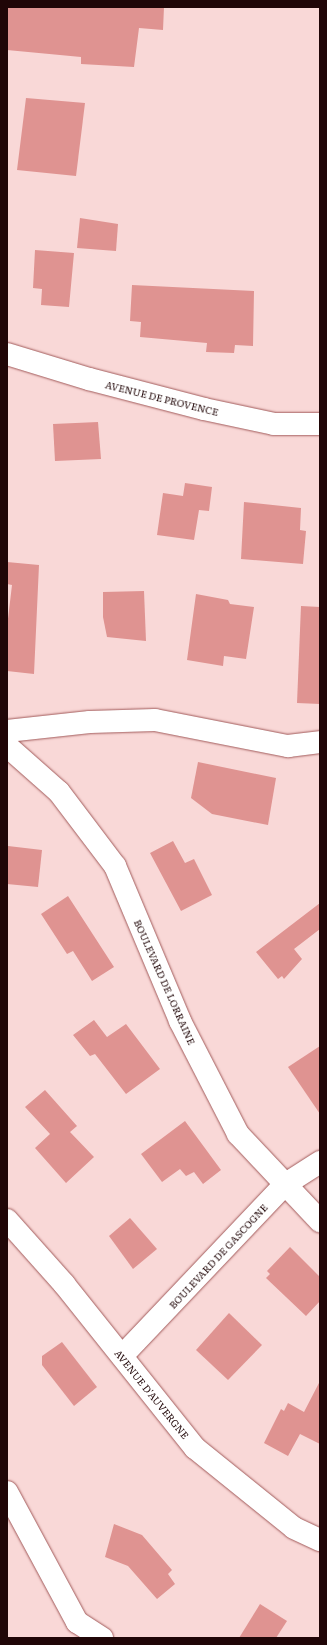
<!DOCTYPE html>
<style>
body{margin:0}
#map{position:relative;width:327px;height:1645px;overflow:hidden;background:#f9d8d7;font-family:Literata,serif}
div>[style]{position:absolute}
.building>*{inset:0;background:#df9391}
.roads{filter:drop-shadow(0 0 1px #a25b5b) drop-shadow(0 0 1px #a25b5b)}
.minor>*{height:22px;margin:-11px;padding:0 11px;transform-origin:11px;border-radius:11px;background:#fff}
span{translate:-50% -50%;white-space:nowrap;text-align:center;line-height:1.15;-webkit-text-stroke:4px #fff;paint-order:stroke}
.street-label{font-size:10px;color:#200607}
.frame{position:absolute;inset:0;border:8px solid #200607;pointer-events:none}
</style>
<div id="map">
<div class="building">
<div style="clip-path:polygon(7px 7px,164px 7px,163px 30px,139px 28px,134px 67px,81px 64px,81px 57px,7px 50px)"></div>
<div style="clip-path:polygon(26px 98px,85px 103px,76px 176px,17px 170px)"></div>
<div style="clip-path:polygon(80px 218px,118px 224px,116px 251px,77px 248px)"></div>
<div style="clip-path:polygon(35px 250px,74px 253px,69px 307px,41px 305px,42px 289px,33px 288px)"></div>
<div style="clip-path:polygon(132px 285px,254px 291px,253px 346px,235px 345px,234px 353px,206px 352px,207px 343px,140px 337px,141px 322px,130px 321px)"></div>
<div style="clip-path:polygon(98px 422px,101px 459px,55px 461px,53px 424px)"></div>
<div style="clip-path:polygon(185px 483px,212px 487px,209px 511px,199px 510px,194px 540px,157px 535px,163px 493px,183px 496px)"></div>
<div style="clip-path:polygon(244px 502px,301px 508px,300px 530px,306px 531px,303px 564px,241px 559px)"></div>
<div style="clip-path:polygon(7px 562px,39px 565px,34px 674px,7px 671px,7px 627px,12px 585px,7px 584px)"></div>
<div style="clip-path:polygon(144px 591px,146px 641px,107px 637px,103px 617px,103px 592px)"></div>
<div style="clip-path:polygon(196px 594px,228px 600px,230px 604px,254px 607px,246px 659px,224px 656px,223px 666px,187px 660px)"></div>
<div style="clip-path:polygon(301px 606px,320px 607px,320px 704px,297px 703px)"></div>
<div style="clip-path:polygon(198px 762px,276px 778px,268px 825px,212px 814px,191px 798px)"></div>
<div style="clip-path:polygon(173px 841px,185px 863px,194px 859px,212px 895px,181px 911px,150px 853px)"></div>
<div style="clip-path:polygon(8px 846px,42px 850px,38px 887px,7px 884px)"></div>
<div style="clip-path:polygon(68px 896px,114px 967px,92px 981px,73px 951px,67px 954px,41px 914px)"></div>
<div style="clip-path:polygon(320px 903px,320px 929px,294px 949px,302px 959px,284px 979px,282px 976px,278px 979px,256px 952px)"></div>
<div style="clip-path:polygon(94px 1020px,107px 1037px,126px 1024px,160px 1069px,126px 1094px,95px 1054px,90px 1056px,73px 1035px)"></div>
<div style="clip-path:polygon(320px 1046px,320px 1114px,288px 1067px)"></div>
<div style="clip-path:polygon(45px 1090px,77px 1126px,70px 1132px,94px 1157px,66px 1183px,35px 1148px,50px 1134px,25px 1107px)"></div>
<div style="clip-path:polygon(185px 1121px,221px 1170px,203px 1184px,194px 1172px,186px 1176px,180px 1169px,162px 1182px,141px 1154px)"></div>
<div style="clip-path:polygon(130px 1218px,157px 1249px,133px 1269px,109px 1236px)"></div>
<div style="clip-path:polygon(290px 1247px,320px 1277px,320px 1301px,306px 1316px,266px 1278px,270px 1274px,267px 1271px)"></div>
<div style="clip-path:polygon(229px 1313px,262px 1345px,228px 1380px,196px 1350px)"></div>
<div style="clip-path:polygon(62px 1342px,97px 1387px,74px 1406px,42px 1365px,42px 1356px)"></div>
<div style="clip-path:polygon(320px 1381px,320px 1444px,300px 1434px,288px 1456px,264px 1443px,281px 1409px,284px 1411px,288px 1403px,304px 1412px)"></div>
<div style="clip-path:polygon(114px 1524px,142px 1535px,172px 1570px,168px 1574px,175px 1584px,157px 1599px,128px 1566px,105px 1557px)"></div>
<div style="clip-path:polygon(260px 1604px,287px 1621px,276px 1638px,239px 1638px)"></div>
</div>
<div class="roads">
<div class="minor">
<div style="left:7px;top:354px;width:86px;rotate:17deg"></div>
<div style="left:89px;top:379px;width:119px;rotate:14.6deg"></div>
<div style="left:204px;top:409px;width:72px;rotate:12.1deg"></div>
<div style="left:274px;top:424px;width:46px"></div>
<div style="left:7px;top:731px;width:83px;rotate:-6.2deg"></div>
<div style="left:90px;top:722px;width:65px;rotate:-1.8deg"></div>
<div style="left:155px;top:720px;width:136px;rotate:11.1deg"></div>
<div style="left:288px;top:746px;width:32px;rotate:-7deg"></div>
<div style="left:7px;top:746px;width:69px;rotate:41.5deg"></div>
<div style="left:59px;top:792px;width:93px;rotate:52.9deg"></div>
<div style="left:115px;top:866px;width:168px;rotate:67.2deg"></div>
<div style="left:180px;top:1021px;width:127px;rotate:62.8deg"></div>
<div style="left:238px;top:1134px;width:120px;rotate:46.7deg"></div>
<div style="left:7px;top:1220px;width:86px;rotate:48.3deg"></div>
<div style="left:64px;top:1284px;width:210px;rotate:51.4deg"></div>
<div style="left:195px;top:1448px;width:127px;rotate:38.9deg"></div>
<div style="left:294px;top:1528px;width:29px;rotate:25deg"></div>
<div style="left:122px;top:1356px;width:236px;rotate:-46.5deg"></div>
<div style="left:284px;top:1185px;width:43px;rotate:-32.6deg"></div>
<div style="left:7px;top:1492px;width:148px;rotate:61.7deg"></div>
<div style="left:77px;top:1622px;width:30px;rotate:33deg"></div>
</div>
</div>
<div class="street-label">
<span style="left:162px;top:398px;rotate:14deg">AVENUE DE PROVENCE</span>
<span style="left:165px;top:982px;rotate:66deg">BOULEVARD DE LORRAINE</span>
<span style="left:218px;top:1256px;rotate:-47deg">BOULEVARD DE GASCOGNE</span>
<span style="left:152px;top:1394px;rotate:51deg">AVENUE D'AUVERGNE</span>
</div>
<div class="frame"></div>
</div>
